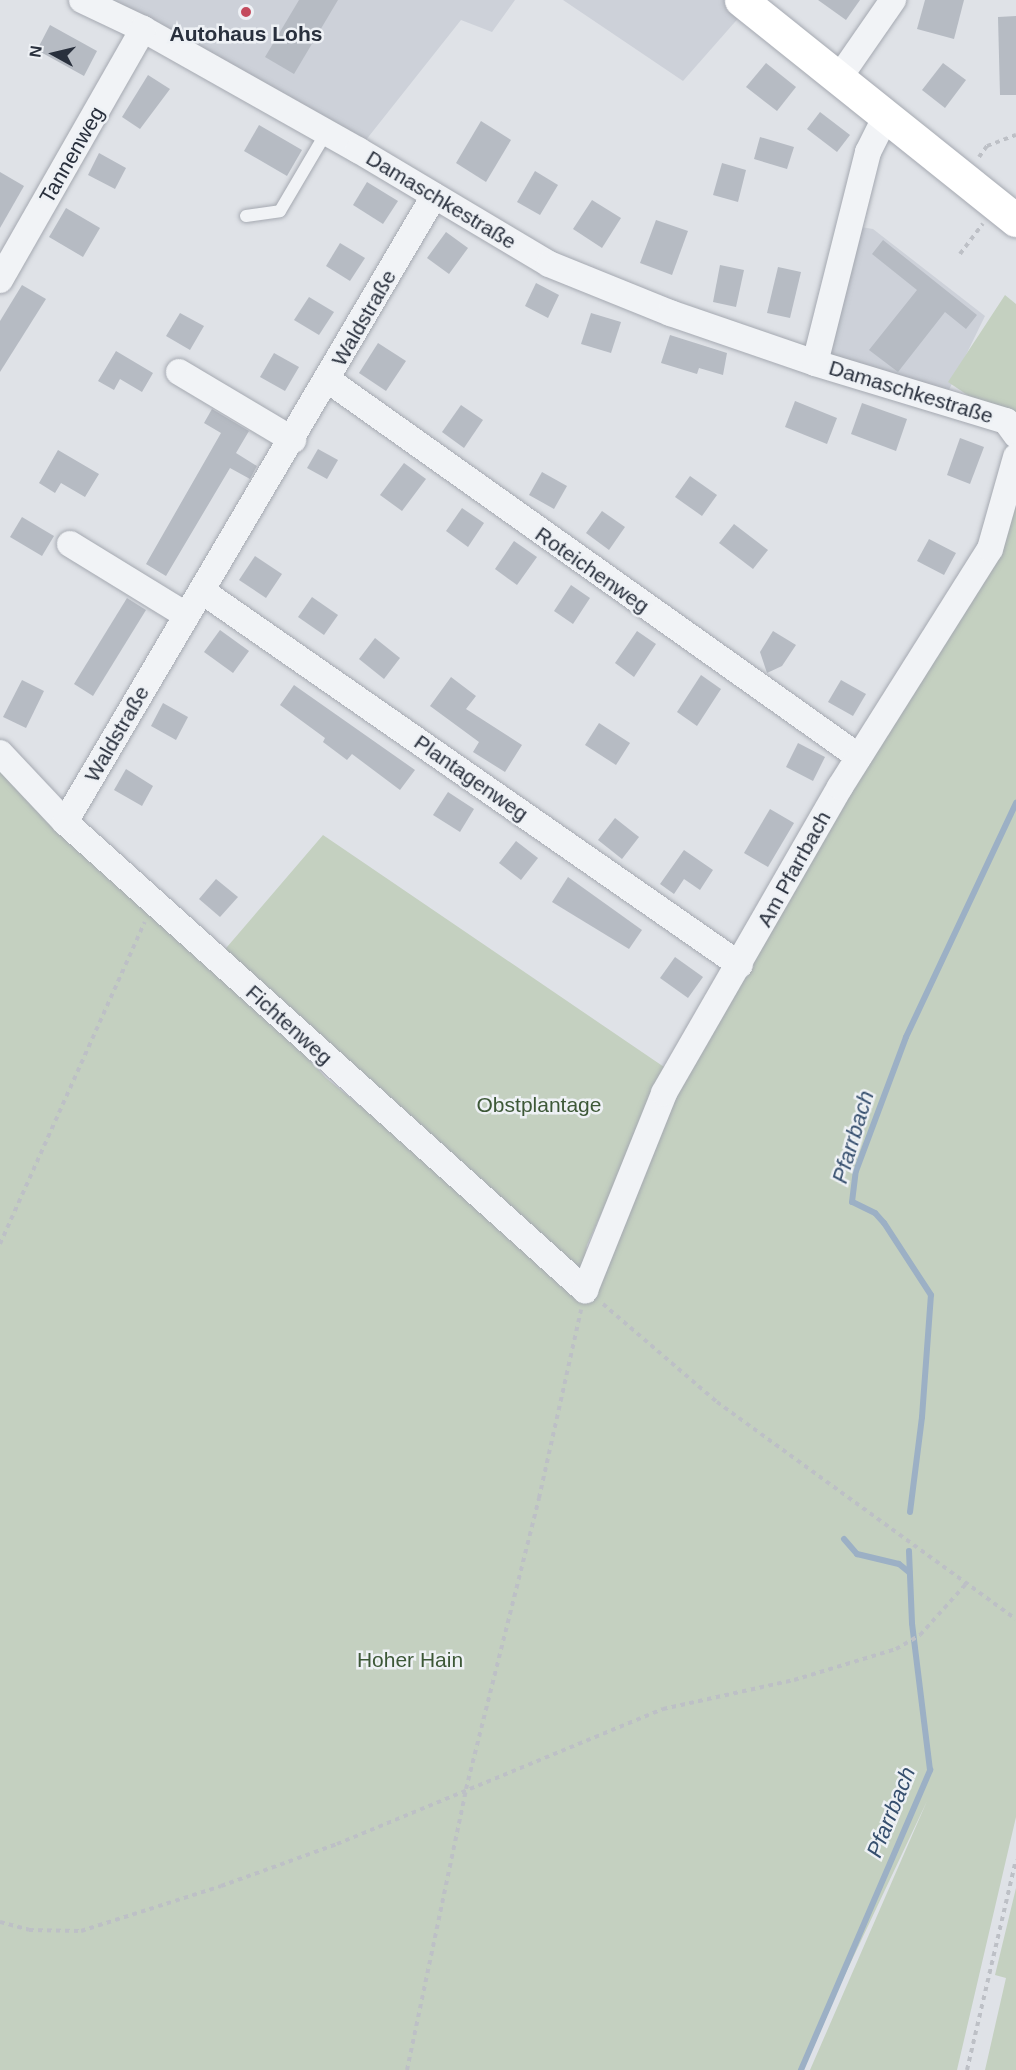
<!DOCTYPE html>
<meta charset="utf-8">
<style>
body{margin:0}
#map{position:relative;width:1016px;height:2070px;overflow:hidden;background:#dfe2e7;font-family:Helvetica,sans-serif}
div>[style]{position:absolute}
.built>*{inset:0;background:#cdd1d9}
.green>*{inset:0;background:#c4d0c0}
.stream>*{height:6px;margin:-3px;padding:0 3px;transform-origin:3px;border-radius:3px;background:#9cb0c5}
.building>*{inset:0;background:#b6bbc3}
.path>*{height:4px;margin-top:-2px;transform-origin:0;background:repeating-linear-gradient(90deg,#bdc0c6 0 4.5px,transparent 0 9px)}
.roads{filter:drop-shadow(0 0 2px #a5a9b1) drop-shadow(0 0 2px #a5a9b1)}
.service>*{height:12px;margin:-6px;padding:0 6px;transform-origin:6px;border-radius:6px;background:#f1f3f6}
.minor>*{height:26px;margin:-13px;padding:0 13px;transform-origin:13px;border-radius:13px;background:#f1f3f6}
.secondary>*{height:33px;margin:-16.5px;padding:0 16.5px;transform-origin:16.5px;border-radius:16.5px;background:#fff}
.dots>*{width:16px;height:16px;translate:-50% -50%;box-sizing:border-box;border:3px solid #eef1f5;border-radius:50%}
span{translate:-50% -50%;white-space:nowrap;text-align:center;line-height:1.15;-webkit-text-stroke:5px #eef1f5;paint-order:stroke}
.poi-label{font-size:21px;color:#29303d;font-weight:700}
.street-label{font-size:21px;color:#29303d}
.park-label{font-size:21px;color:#3d5837}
.water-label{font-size:22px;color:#364f6e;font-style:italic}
.north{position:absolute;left:24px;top:24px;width:60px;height:60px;-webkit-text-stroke:4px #eef1f5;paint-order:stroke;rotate:278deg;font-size:16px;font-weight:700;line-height:24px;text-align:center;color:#29303d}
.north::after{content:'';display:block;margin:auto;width:21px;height:27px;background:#29303d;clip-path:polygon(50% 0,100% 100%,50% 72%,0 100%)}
</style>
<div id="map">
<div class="built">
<div style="clip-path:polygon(82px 0,515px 0,492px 32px,461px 20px,358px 150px)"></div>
<div style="clip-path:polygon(563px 0,741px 0,749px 6px,683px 81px)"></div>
<div style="clip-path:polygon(849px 225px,873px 229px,985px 316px,944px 400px,815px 363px)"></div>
</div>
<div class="green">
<div style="clip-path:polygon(1005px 295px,1016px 304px,1016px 435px,1006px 421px,948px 382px)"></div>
<div style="clip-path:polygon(1016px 457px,1016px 1817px,957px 2070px,810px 2070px,927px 1801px,800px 2070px,0 2070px,0 753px,213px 956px,326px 1078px,585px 1289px,664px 1093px,990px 549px)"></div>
<div style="clip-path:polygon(323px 835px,667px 1069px,587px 1245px,581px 1278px,221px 954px)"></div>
<div style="clip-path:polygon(1016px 1888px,1016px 2070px,985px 2070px,1006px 1978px,995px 1975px)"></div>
</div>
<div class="stream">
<div style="left:910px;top:1512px;width:96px;rotate:-82.8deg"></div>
<div style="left:922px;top:1417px;width:122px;rotate:-85.8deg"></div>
<div style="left:931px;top:1295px;width:86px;rotate:-123.1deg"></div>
<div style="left:884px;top:1223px;width:13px;rotate:-132deg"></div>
<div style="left:875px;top:1213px;width:25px;rotate:-154deg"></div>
<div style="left:852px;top:1202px;width:31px;rotate:-83deg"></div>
<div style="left:856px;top:1171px;width:143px;rotate:-69.5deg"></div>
<div style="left:906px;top:1037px;width:259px;rotate:-64.8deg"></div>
<div style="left:844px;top:1539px;width:20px;rotate:49deg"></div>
<div style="left:857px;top:1554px;width:43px;rotate:13.4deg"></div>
<div style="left:899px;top:1564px;width:13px;rotate:39deg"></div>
<div style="left:801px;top:2070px;width:327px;rotate:-66.7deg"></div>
<div style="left:930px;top:1770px;width:148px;rotate:-97deg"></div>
<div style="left:912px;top:1623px;width:72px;rotate:-92.4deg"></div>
</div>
<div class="building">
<div style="clip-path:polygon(299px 0,338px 0,294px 74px,265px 57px)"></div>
<div style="clip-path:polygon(818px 0,860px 0,846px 20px)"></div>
<div style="clip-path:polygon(925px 0,964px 0,954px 39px,917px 29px)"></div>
<div style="clip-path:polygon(1016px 16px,1016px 95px,1000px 95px,998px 17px)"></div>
<div style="clip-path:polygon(50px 25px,97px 51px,84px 76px,37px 50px)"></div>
<div style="clip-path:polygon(766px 63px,796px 87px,777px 111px,746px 87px)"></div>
<div style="clip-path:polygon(943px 63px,966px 80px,945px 108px,922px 90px)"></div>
<div style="clip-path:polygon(148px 75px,170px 89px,140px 129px,122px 117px)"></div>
<div style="clip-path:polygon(820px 112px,850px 135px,837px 152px,807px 129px)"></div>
<div style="clip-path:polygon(481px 121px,511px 140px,486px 182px,456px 163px)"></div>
<div style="clip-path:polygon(259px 125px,302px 150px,287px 176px,244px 151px)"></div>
<div style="clip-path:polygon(760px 137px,794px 147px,787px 169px,754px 159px)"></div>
<div style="clip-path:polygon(99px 153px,126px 168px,115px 189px,88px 175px)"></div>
<div style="clip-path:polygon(722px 163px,746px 170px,738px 202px,713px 195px)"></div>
<div style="clip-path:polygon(535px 171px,558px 185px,540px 215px,517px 202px)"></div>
<div style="clip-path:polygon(0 172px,24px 186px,0 228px)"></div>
<div style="clip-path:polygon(367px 182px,398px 201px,383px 224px,353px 205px)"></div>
<div style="clip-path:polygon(592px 200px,621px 218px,602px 248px,573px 229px)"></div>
<div style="clip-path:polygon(66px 208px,100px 228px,83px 257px,49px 237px)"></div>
<div style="clip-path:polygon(656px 220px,688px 231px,672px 275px,640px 263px)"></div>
<div style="clip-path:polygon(446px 232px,468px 248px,449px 274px,427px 258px)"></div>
<div style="clip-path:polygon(883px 240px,977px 315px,966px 329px,945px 312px,898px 372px,869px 350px,917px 290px,872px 254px)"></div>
<div style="clip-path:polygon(340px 243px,365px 258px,350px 281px,326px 266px)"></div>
<div style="clip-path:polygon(720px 265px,744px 270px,736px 307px,713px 302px)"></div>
<div style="clip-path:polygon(778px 267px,801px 272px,790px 318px,767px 313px)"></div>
<div style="clip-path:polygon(536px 283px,559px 295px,548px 318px,525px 306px)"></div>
<div style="clip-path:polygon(22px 285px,46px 299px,0 372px,0 321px)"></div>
<div style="clip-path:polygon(309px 297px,334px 312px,319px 335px,294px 320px)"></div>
<div style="clip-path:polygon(180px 313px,204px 326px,190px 350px,166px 336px)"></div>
<div style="clip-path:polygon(591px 313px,621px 322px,611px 353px,581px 344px)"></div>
<div style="clip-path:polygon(670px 335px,727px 353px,723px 375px,699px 368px,697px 374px,661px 363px)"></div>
<div style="clip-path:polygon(378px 343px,406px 361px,386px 391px,359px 373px)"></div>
<div style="clip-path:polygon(116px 351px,153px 373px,142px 392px,120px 379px,114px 390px,98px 381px)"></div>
<div style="clip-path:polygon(274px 353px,299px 367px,285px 391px,260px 377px)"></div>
<div style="clip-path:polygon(795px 401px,837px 418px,827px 444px,785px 427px)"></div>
<div style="clip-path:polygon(862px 403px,907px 419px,896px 451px,851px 434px)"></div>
<div style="clip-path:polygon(461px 405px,483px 420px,464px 448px,442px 432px)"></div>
<div style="clip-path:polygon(212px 409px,249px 431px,236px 453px,257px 466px,250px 479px,230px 468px,166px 576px,146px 564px,221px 433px,204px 423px)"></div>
<div style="clip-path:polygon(960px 438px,984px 447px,970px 484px,947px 475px)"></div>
<div style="clip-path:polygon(318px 449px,338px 460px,327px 479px,307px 468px)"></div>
<div style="clip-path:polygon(58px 450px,99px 474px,85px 497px,61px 483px,55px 493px,39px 483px)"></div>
<div style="clip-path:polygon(404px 463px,426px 479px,402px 511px,380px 495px)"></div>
<div style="clip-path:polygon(542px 472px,567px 486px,554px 509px,529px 495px)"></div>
<div style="clip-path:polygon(690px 476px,717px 495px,702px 516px,675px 497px)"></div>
<div style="clip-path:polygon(462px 508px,484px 523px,468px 547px,446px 531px)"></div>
<div style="clip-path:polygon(602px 511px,625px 527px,609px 550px,586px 533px)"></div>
<div style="clip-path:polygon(22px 517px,54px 536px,42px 556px,10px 537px)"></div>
<div style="clip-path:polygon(734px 524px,768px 550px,753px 569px,719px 543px)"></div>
<div style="clip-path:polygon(929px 539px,956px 553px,944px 575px,917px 561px)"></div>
<div style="clip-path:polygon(514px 541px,537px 557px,517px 585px,495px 569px)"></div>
<div style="clip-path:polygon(255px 556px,282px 574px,266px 598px,239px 580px)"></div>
<div style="clip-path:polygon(571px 585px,590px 598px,573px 624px,554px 611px)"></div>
<div style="clip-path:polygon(312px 597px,338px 615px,324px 635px,298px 617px)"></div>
<div style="clip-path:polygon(127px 598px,146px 610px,93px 696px,74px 684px)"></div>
<div style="clip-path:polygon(220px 630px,249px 651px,233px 673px,204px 652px)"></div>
<div style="clip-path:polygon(637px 631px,656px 644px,634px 677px,615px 663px)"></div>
<div style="clip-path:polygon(773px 631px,796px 645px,782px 666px,767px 673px,760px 652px)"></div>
<div style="clip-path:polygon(375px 638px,400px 658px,384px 679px,359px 659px)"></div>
<div style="clip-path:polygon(701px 675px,721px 689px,697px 726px,677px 712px)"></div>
<div style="clip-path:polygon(451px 677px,476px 696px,466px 709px,522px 745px,505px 772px,473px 752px,479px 742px,430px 706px)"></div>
<div style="clip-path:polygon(22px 680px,44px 691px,26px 728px,3px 717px)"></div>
<div style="clip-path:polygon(841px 680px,866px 694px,853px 716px,828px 702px)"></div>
<div style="clip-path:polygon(294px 685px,415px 770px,400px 790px,352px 754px,347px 760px,323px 742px,325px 738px,280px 705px)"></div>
<div style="clip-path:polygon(163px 703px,188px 717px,176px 740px,151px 726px)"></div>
<div style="clip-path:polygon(599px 723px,630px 743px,616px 765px,585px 745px)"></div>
<div style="clip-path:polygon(798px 743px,825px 757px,813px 781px,786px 767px)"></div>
<div style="clip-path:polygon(126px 769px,153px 786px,142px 806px,114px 790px)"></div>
<div style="clip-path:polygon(448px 792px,474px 809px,460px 832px,433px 815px)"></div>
<div style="clip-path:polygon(770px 809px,794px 823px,768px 867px,744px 853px)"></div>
<div style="clip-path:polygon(615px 818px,639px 837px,622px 859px,598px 840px)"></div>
<div style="clip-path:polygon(516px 841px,538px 858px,521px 880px,499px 863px)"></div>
<div style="clip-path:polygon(684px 850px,713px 870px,700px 890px,684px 879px,674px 894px,660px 884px)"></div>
<div style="clip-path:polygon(568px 877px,642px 930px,629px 949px,552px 902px)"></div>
<div style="clip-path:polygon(216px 879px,238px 897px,220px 917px,199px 899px)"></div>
<div style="clip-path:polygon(675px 957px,703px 977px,688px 998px,660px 978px)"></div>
</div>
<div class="path">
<div style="left:979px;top:157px;width:14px;rotate:-54deg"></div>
<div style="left:987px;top:146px;width:31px;rotate:-21deg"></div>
<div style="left:960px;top:254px;width:38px;rotate:-53deg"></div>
<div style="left:0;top:1244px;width:353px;rotate:-65.8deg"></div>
<div style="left:603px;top:1304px;width:150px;rotate:40.7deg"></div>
<div style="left:717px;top:1402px;width:369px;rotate:36deg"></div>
<div style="left:0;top:1922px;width:30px;rotate:15deg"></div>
<div style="left:29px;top:1930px;width:52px;rotate:1.1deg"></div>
<div style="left:81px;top:1931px;width:147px;rotate:-17.8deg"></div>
<div style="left:221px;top:1886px;width:123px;rotate:-19.9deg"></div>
<div style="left:337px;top:1844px;width:353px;rotate:-22.5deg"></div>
<div style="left:663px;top:1709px;width:134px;rotate:-12.5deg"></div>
<div style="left:794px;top:1680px;width:107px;rotate:-16.9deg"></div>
<div style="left:896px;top:1649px;width:28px;rotate:-30deg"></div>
<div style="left:920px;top:1635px;width:69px;rotate:-48deg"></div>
<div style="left:407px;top:2070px;width:287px;rotate:-78.1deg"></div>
<div style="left:466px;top:1789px;width:300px;rotate:-75.9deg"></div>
<div style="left:539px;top:1498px;width:193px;rotate:-77.4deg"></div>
<div style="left:967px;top:2070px;width:216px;rotate:-76.9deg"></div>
</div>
<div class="roads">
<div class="service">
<div style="left:246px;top:216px;width:34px;rotate:-8deg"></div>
<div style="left:280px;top:211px;width:91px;rotate:-59.5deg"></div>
</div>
<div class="minor">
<div style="left:82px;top:0;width:68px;rotate:25.4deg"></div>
<div style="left:143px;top:29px;width:247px;rotate:29.4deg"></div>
<div style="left:358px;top:150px;width:222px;rotate:30.8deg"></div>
<div style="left:549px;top:264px;width:131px;rotate:22deg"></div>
<div style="left:670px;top:313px;width:153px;rotate:19deg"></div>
<div style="left:815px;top:363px;width:200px;rotate:16.9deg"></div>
<div style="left:1006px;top:421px;width:17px;rotate:54deg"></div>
<div style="left:839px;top:78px;width:95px;rotate:-55.3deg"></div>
<div style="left:0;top:280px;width:289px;rotate:-60.3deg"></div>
<div style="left:815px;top:363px;width:218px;rotate:-75.9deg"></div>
<div style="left:868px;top:152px;width:42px;rotate:-63.4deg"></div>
<div style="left:179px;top:372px;width:133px;rotate:30.8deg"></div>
<div style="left:328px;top:380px;width:651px;rotate:35.37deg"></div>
<div style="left:70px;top:544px;width:136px;rotate:31.5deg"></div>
<div style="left:202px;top:591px;width:655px;rotate:34.81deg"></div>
<div style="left:0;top:753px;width:95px;rotate:46.7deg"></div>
<div style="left:65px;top:822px;width:700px;rotate:41.99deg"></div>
<div style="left:585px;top:1290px;width:212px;rotate:-68.1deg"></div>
<div style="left:664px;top:1093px;width:353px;rotate:-60.1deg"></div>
<div style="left:840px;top:787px;width:281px;rotate:-57.8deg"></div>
<div style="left:990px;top:549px;width:96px;rotate:-74.2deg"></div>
<div style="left:65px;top:822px;width:727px;rotate:-59.48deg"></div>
</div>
<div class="secondary">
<div style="left:741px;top:0;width:352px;rotate:38.7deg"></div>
</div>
</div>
<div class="dots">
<div style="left:246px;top:12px;background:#c44b5e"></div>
</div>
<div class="poi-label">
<span style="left:246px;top:34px">Autohaus Lohs</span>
</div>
<div class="street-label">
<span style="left:72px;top:155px;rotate:-60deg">Tannenweg</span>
<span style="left:441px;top:200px;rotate:31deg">Damaschkestraße</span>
<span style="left:364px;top:318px;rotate:-60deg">Waldstraße</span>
<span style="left:911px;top:392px;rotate:17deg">Damaschkestraße</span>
<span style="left:592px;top:570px;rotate:35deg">Roteichenweg</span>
<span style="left:117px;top:734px;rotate:-60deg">Waldstraße</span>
<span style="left:471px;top:778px;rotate:35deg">Plantagenweg</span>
<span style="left:794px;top:869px;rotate:-61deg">Am Pfarrbach</span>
<span style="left:289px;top:1025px;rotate:42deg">Fichtenweg</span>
</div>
<div class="park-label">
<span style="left:539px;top:1105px">Obstplantage</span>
<span style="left:410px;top:1660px">Hoher Hain</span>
</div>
<div class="water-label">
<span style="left:853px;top:1137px;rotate:-73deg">Pfarrbach</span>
<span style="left:891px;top:1812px;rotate:-68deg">Pfarrbach</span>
</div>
<div class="north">N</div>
</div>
